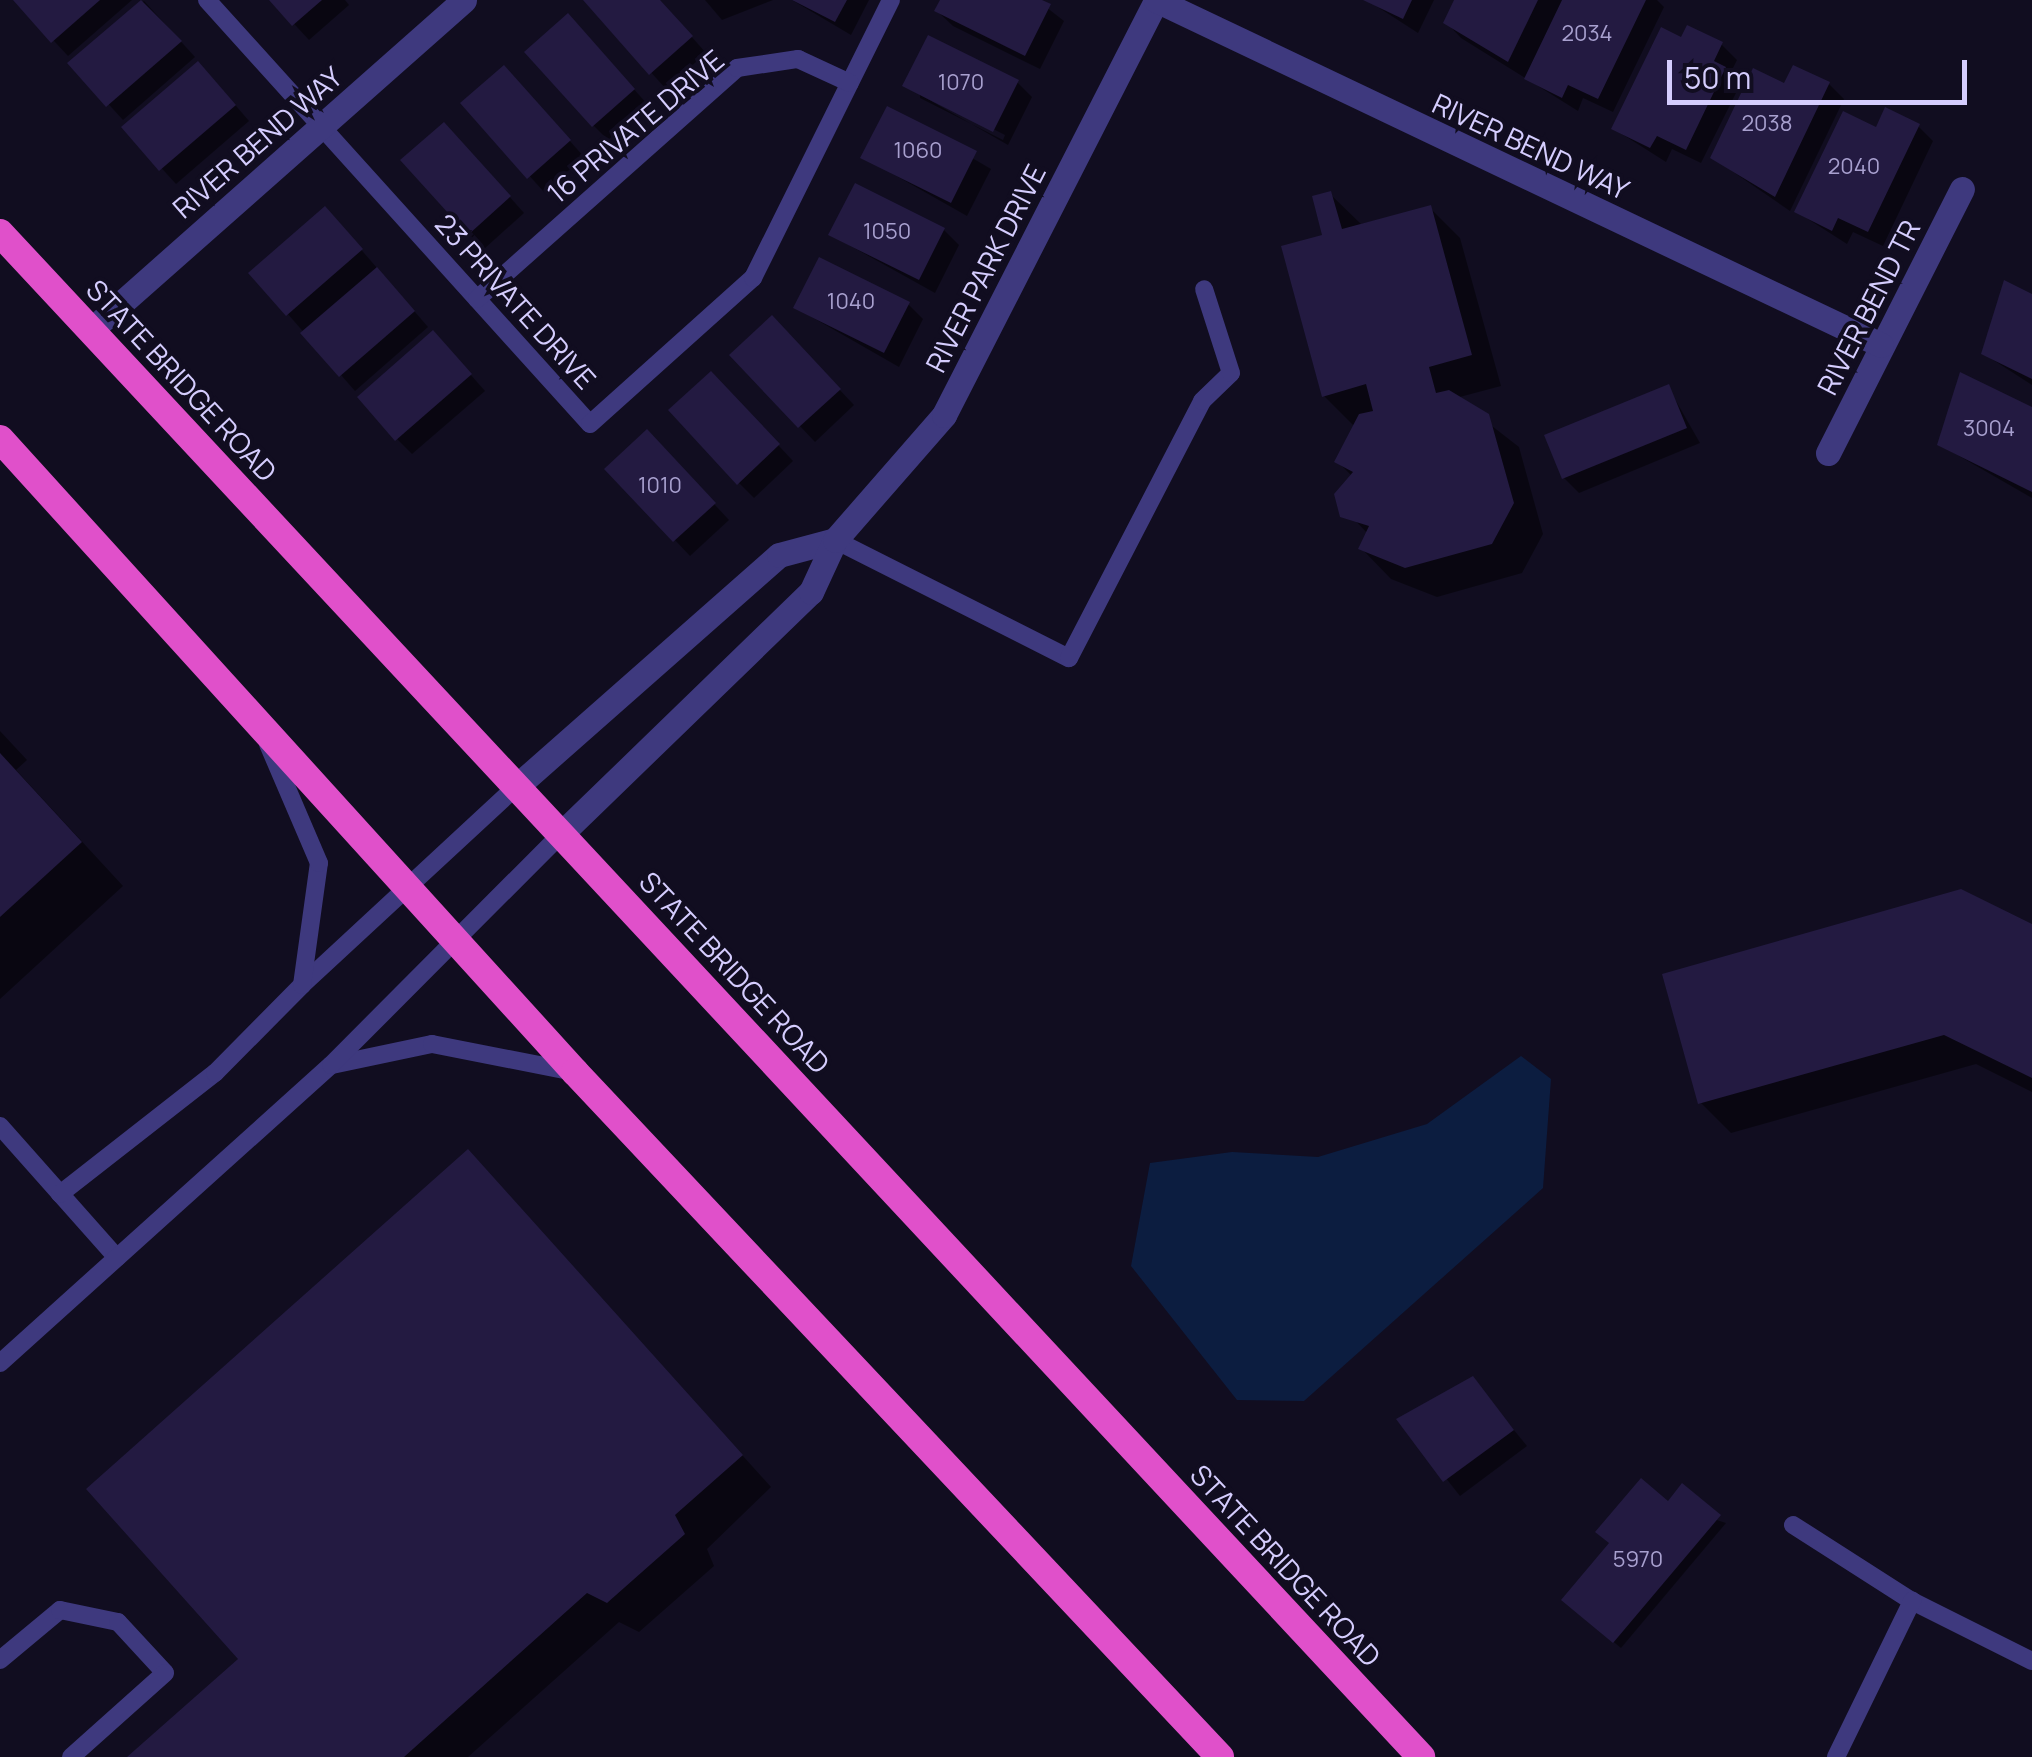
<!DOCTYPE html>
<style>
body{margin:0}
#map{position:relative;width:2032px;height:1757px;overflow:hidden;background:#110d20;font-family:Manrope,sans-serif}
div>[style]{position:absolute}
.water>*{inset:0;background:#0c1d40}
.shadow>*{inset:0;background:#0007}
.building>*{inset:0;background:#231a41}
.service>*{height:18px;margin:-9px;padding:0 9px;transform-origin:9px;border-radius:9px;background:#3e397e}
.minor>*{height:25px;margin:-12.5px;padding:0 12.5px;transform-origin:12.5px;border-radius:12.5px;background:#3e397e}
.trunk>*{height:28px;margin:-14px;padding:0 14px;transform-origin:14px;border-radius:14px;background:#e050ca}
span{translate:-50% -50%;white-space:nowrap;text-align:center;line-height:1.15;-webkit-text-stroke:8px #110d20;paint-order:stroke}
.number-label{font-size:22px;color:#a8a0cf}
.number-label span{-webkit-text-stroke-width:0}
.street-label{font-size:28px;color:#d5cdfe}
.scale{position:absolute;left:1667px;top:60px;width:300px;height:45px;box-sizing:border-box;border:5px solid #d5cdfe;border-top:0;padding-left:12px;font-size:30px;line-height:35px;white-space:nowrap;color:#d5cdfe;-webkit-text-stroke:8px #110d20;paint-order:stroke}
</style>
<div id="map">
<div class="water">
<div style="clip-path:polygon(1521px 1056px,1551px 1079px,1543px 1188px,1304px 1401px,1237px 1400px,1131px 1266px,1150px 1163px,1232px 1152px,1318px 1157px,1427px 1124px)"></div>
</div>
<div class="shadow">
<div style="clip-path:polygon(16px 0,132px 0,68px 56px)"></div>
<div style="clip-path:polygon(272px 0,345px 0,349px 5px,309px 40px)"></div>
<div style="clip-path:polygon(586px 0,659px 0,706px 53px,666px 89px)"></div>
<div style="clip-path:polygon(705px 0,773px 0,722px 20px)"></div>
<div style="clip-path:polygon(792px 0,869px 0,851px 35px)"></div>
<div style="clip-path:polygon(943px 0,1037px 0,1064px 21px,1040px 69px,953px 26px,937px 11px)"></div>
<div style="clip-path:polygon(1434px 0,1418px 33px,1370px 2px,1371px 0)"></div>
<div style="clip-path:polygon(1457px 0,1657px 0,1664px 7px,1613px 112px,1583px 98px,1578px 111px,1461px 38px,1446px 22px)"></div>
<div style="clip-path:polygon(144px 1px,195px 57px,123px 120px,71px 63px)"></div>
<div style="clip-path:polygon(583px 32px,648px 105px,608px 140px,593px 125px)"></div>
<div style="clip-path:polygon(1683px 40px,1722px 45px,1737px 60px,1730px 74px,1740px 85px,1701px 163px,1672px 149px,1666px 162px,1614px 129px)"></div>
<div style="clip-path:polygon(213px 79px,249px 121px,176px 184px,125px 128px)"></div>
<div style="clip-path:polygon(evenodd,1017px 82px,1032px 97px,1008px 145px,905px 86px,1017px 82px,920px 92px,1005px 135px,1003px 140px,920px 98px,920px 92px)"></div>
<div style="clip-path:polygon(519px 83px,584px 157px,544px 192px,464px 103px)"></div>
<div style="clip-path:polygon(1829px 84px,1844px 99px,1790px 211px,1713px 158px,1785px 86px)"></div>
<div style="clip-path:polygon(888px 109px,991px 169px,967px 216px,863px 157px)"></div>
<div style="clip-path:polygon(1918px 126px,1933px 141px,1883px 246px,1853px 232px,1847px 244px,1797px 212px,1877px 130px)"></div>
<div style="clip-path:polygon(459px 140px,524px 213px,484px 249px,469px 234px)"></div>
<div style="clip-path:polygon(1330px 194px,1361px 224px,1430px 208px,1460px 238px,1501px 386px,1456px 398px,1519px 447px,1543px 534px,1522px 573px,1437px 597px,1391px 579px,1361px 548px,1368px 534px,1352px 517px,1352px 476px,1337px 461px,1355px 427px,1324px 396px)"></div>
<div style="clip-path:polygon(339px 224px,428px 327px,355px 391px,252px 273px)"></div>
<div style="clip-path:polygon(944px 230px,959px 245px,935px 293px,831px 235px)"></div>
<div style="clip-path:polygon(2032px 297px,2032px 385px,1984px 354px)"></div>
<div style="clip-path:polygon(908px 304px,923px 319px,899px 367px,796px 308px)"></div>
<div style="clip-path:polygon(787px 334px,854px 405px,815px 442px,733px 355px)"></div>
<div style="clip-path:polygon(448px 349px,485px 391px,412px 454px,397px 439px)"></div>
<div style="clip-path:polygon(1668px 387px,1700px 443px,1579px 493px,1564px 478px)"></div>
<div style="clip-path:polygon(726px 389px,793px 461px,754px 498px,739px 483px)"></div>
<div style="clip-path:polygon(2032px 410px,2032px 498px,1940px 445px)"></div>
<div style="clip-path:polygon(662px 448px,729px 520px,690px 556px,608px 469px)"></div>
<div style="clip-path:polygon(0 731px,27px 760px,16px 770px,123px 886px,0 999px)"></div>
<div style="clip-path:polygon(2032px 927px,2032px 1092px,1976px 1064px,1731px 1133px,1701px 1103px)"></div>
<div style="clip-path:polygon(468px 1152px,771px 1487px,707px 1549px,714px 1566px,639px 1632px,619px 1622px,468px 1757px,131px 1757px,241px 1659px)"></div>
<div style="clip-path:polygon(1472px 1379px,1527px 1446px,1460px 1496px,1400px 1420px)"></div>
<div style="clip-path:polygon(1668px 1504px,1726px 1523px,1621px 1648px,1571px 1607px)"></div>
</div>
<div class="building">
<div style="clip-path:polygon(13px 0,100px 0,51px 43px)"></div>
<div style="clip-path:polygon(141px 0,182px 41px,106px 107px,67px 63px)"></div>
<div style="clip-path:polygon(269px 0,322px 0,292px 26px)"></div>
<div style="clip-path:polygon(583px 0,660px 0,693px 36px,649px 75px)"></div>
<div style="clip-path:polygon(792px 0,847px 0,835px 22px)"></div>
<div style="clip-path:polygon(940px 0,1042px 0,1051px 4px,1025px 56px,934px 11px)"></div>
<div style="clip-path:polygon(1363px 0,1412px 0,1403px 19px)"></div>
<div style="clip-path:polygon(1454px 0,1538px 0,1508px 62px,1443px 23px)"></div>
<div style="clip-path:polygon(1562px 0,1646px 0,1598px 99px,1568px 85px,1562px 98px,1524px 79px)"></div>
<div style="clip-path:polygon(568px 13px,635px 89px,592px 127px,524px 52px)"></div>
<div style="clip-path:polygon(1687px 25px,1723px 42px,1714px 61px,1726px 67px,1686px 150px,1657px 136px,1650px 148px,1611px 129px,1661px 27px,1681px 37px)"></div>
<div style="clip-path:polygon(928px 35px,1019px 80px,993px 132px,902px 86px)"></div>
<div style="clip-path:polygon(198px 61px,236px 105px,159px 171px,121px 127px)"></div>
<div style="clip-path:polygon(504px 65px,571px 140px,527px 179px,460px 103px)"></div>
<div style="clip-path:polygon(1793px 65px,1830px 82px,1775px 197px,1710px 158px,1753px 68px,1784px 83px)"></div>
<div style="clip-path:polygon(887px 106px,977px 151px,951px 203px,860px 158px)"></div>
<div style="clip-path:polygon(1885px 107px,1920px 124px,1868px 232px,1838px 218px,1832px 231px,1794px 212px,1843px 111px,1876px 127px)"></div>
<div style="clip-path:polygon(444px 122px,511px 196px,468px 235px,400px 160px)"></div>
<div style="clip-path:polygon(855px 183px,945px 228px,919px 280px,828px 235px)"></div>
<div style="clip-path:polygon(1331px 191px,1342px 229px,1431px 205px,1472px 355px,1429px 367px,1436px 393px,1449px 390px,1489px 414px,1514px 503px,1492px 544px,1405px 568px,1358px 549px,1369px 526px,1340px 517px,1334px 494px,1353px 472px,1334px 462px,1359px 414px,1373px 411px,1366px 384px,1322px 397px,1281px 246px,1322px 235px,1312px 196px)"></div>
<div style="clip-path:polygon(325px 206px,363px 249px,286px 316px,248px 273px)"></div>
<div style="clip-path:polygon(819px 257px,910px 302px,884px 353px,793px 308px)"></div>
<div style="clip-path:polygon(377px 267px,415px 311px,339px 377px,300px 333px)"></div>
<div style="clip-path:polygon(2004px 280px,2032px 294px,2032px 379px,1981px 354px)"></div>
<div style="clip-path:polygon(772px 315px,841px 389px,798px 428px,729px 355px)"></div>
<div style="clip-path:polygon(433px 330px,472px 374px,395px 441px,357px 397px)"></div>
<div style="clip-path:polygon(711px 371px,780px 444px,737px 485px,668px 410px)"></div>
<div style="clip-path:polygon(1960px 372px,2032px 407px,2032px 492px,1937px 445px)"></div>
<div style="clip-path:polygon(1669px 384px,1687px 428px,1562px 479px,1544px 435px)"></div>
<div style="clip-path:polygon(647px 429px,716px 503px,673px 542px,604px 469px)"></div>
<div style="clip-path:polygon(0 753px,82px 842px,0 917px)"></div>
<div style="clip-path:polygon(1961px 889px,2032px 924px,2032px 1078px,1944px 1035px,1698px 1104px,1662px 974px)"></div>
<div style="clip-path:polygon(468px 1149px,743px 1455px,675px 1515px,685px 1534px,607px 1603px,587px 1593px,404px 1757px,127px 1757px,238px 1659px,86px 1489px)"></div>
<div style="clip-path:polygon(1473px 1376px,1514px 1430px,1443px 1482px,1396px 1419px)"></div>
<div style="clip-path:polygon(1641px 1478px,1668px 1501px,1682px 1483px,1721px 1515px,1613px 1643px,1561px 1600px,1609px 1543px,1595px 1532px)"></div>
</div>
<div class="service">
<div style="left:207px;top:0;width:571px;rotate:47.91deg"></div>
<div style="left:590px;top:424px;width:219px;rotate:-41.9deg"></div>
<div style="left:753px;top:278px;width:310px;rotate:-63.6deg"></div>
<div style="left:477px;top:299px;width:348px;rotate:-41.6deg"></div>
<div style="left:737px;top:68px;width:62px;rotate:-8.4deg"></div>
<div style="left:798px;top:59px;width:57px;rotate:24.8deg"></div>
<div style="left:835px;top:540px;width:262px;rotate:26.8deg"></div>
<div style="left:1069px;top:658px;width:289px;rotate:-62.6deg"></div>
<div style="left:1202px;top:401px;width:40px;rotate:-44deg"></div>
<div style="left:1231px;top:373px;width:88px;rotate:-107.8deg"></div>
<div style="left:302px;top:985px;width:293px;rotate:-42.8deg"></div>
<div style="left:332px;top:1065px;width:102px;rotate:-11.9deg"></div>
<div style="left:432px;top:1044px;width:146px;rotate:11.1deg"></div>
<div style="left:0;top:1126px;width:176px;rotate:48.4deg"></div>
<div style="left:60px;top:1194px;width:197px;rotate:-38deg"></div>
<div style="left:215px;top:1073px;width:124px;rotate:-45.3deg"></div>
<div style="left:302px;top:985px;width:123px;rotate:-82.1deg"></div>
<div style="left:319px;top:863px;width:129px;rotate:-113.2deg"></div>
<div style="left:0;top:1363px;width:445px;rotate:-42deg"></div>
<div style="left:331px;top:1065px;width:326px;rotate:-45.1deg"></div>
<div style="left:1793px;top:1525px;width:141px;rotate:32.6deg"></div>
<div style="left:1912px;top:1601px;width:134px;rotate:26.6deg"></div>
<div style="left:0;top:1660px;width:78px;rotate:-39.8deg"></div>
<div style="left:60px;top:1610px;width:59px;rotate:11.7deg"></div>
<div style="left:118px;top:1622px;width:69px;rotate:47.3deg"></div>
<div style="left:165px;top:1673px;width:126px;rotate:138.2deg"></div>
<div style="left:1836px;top:1757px;width:174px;rotate:-64deg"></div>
</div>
<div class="minor">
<div style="left:91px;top:330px;width:498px;rotate:-41.5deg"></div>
<div style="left:1828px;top:453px;width:296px;rotate:-63.1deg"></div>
<div style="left:517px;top:786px;width:349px;rotate:-41.4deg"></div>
<div style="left:779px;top:555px;width:58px;rotate:-15deg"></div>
<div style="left:561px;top:834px;width:348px;rotate:-44.1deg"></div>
<div style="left:811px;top:592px;width:57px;rotate:-65.2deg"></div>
<div style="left:835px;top:540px;width:166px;rotate:-48.9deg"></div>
<div style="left:944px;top:415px;width:466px;rotate:-62.9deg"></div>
<div style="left:1156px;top:0;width:803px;rotate:25.45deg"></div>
</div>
<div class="trunk">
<div style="left:0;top:233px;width:2084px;rotate:47deg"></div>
<div style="left:0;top:439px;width:855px;rotate:47.75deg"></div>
<div style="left:575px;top:1072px;width:941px;rotate:46.72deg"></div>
</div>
<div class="number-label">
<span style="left:1587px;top:34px">2034</span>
<span style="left:961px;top:83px">1070</span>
<span style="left:1767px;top:124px">2038</span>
<span style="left:918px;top:151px">1060</span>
<span style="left:1854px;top:167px">2040</span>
<span style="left:887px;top:232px">1050</span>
<span style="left:851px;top:302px">1040</span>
<span style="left:1989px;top:429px">3004</span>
<span style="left:660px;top:486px">1010</span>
<span style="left:1638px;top:1560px">5970</span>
</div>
<div class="street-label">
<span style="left:635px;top:126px;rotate:-40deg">16 PRIVATE DRIVE</span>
<span style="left:257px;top:142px;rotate:-41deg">RIVER BEND WAY</span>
<span style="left:1531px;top:146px;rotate:25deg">RIVER BEND WAY</span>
<span style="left:985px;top:268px;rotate:-63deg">RIVER PARK DRIVE</span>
<span style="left:516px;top:301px;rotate:48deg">23 PRIVATE DRIVE</span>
<span style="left:1868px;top:307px;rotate:-63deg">RIVER BEND TR</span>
<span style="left:182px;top:380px;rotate:47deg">STATE BRIDGE ROAD</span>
<span style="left:735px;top:972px;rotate:47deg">STATE BRIDGE ROAD</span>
<span style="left:1286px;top:1565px;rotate:47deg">STATE BRIDGE ROAD</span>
</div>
<div class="scale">50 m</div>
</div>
